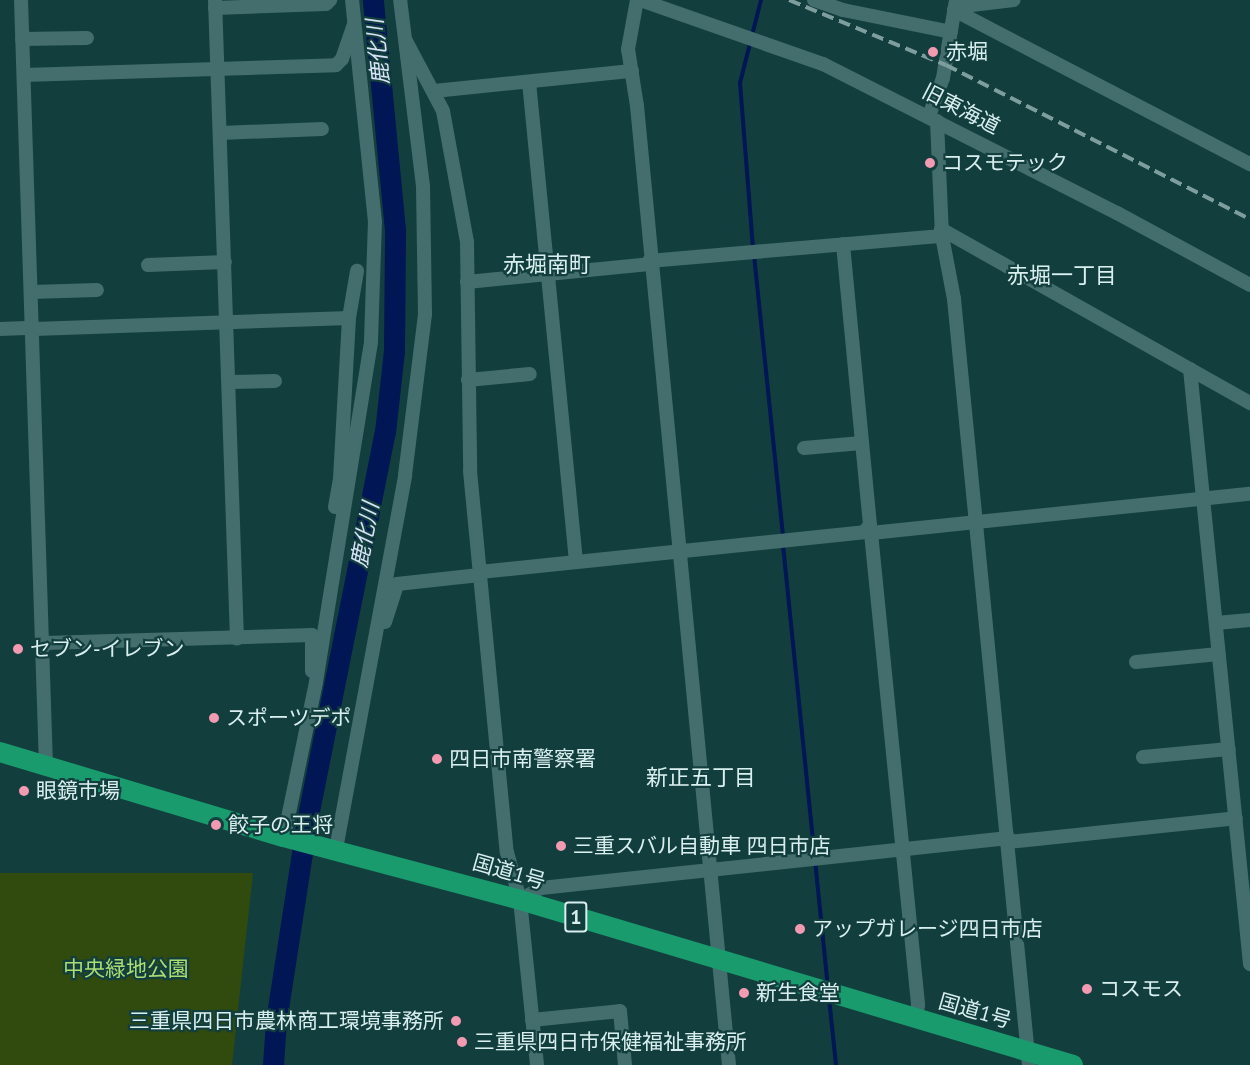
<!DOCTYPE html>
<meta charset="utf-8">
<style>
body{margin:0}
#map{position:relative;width:1250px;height:1065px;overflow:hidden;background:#133e3e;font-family:"PT Sans","Noto Sans JP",sans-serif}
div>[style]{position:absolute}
.green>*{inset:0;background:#314a0d}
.stream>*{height:4px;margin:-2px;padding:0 2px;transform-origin:2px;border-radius:2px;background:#001655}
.river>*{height:21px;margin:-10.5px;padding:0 10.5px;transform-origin:10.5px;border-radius:10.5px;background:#001655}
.minor>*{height:14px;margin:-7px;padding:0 7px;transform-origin:7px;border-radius:7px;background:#446e6e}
.highway>*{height:20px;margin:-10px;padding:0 10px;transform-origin:10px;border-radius:10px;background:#199b6d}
.rail>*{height:4px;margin-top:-2px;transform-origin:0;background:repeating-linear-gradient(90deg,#7e9d9d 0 12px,transparent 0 18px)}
.dots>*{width:16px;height:16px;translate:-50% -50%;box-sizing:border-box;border:3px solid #133e3e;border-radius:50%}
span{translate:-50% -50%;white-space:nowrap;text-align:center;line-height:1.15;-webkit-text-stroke:4.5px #133e3e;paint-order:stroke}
.shield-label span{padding:2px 4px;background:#133e3e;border:2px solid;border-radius:4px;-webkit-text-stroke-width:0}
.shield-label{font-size:20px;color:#d9efef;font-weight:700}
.poi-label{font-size:21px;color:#d9efef}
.left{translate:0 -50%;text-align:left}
.right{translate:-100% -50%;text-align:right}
.street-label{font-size:21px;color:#d9efef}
.park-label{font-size:21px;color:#abdd72}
.water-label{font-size:22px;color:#d8e3f7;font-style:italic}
.neighbourhood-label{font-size:22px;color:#d9efef}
</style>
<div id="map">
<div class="green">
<div style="clip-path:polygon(0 873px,253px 873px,232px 1065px,0 1065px)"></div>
</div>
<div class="stream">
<div style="left:753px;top:248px;width:166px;rotate:-94.5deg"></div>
<div style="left:740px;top:83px;width:86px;rotate:-75.8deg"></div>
<div style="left:754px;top:255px;width:283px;rotate:84.1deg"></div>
<div style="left:783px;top:545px;width:442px;rotate:84.2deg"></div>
<div style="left:829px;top:998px;width:67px;rotate:84deg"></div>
</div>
<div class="river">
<div style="left:273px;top:1065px;width:44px;rotate:-86.1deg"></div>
<div style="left:276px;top:1021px;width:202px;rotate:-81.2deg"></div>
<div style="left:307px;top:821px;width:397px;rotate:-78.7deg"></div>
<div style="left:385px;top:432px;width:81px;rotate:-83.7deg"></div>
<div style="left:394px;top:351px;width:121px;rotate:-89.5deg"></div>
<div style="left:395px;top:230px;width:231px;rotate:-95.5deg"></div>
</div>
<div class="minor">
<div style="left:21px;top:0;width:766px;rotate:88.13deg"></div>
<div style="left:215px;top:0;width:639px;rotate:88.03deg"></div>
<div style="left:637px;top:0;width:50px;rotate:100.4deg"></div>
<div style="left:628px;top:49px;width:58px;rotate:81deg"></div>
<div style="left:637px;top:106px;width:963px;rotate:84.52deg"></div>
<div style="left:640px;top:0;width:194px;rotate:19.3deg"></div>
<div style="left:823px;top:64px;width:330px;rotate:26.9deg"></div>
<div style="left:1117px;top:213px;width:151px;rotate:28.4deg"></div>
<div style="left:814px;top:0;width:31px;rotate:19deg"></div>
<div style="left:843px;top:10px;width:110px;rotate:11.5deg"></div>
<div style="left:955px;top:7px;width:59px;rotate:-6.8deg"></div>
<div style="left:215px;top:8px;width:111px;rotate:-2.1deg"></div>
<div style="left:326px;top:4px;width:6px;rotate:-45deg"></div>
<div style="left:954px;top:10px;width:334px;rotate:27.5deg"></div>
<div style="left:22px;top:39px;width:65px;rotate:-0.9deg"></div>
<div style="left:406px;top:41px;width:79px;rotate:62.1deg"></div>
<div style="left:443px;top:111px;width:133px;rotate:79.6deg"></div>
<div style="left:467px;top:242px;width:229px;rotate:89.2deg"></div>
<div style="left:470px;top:471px;width:383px;rotate:84.5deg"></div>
<div style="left:507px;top:852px;width:50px;rotate:74.8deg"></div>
<div style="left:520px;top:900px;width:166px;rotate:84.1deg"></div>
<div style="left:24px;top:75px;width:312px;rotate:-1.8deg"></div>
<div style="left:336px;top:65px;width:8px;rotate:-45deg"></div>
<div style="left:342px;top:59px;width:37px;rotate:-71deg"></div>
<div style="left:529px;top:82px;width:482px;rotate:84.4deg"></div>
<div style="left:434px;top:91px;width:199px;rotate:-5.8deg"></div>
<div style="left:929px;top:116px;width:40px;rotate:-69.8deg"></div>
<div style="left:943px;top:78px;width:79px;rotate:-80.5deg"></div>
<div style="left:937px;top:121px;width:115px;rotate:87.5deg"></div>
<div style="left:942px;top:236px;width:64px;rotate:79.2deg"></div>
<div style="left:954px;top:299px;width:770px;rotate:84.41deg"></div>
<div style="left:220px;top:133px;width:102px;rotate:-2.2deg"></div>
<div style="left:941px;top:229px;width:355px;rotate:29.4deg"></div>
<div style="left:649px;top:261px;width:294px;rotate:-4.9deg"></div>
<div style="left:148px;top:265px;width:77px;rotate:-2.2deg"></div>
<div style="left:467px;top:282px;width:183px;rotate:-5.6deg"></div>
<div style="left:31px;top:292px;width:66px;rotate:-1.7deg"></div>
<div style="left:0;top:329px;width:33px;rotate:-2deg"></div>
<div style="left:34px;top:329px;width:315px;rotate:-2deg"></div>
<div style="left:1190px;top:369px;width:598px;rotate:84.24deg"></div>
<div style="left:468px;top:380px;width:62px;rotate:-5.5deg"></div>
<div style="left:230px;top:382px;width:45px;rotate:-1.3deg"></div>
<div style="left:804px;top:448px;width:58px;rotate:-4.9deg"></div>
<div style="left:335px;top:507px;width:28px;rotate:-80deg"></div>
<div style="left:340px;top:479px;width:161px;rotate:-86.8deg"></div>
<div style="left:349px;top:318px;width:48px;rotate:-80.3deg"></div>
<div style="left:867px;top:529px;width:6px;rotate:45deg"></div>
<div style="left:871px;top:533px;width:381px;rotate:-5.9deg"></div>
<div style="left:871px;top:533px;width:474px;rotate:84.3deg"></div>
<div style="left:918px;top:1005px;width:14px;rotate:98deg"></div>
<div style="left:480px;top:572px;width:386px;rotate:-5.9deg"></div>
<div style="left:864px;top:532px;width:9px;rotate:-49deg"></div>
<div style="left:870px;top:525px;width:282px;rotate:-95.5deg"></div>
<div style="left:385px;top:622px;width:40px;rotate:-72deg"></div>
<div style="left:397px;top:584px;width:83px;rotate:-6.2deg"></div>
<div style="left:1216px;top:623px;width:34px;rotate:-5deg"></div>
<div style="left:45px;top:643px;width:267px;rotate:-1.7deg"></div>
<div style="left:312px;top:635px;width:36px;rotate:90deg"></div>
<div style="left:1136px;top:662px;width:83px;rotate:-5.5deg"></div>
<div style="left:1143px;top:757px;width:86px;rotate:-5.3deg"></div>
<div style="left:284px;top:837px;width:158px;rotate:-78.3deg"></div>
<div style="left:316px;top:682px;width:345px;rotate:-80.8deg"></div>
<div style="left:371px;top:341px;width:119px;rotate:-88.1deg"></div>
<div style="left:375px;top:222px;width:223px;rotate:-95.9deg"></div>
<div style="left:1009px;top:842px;width:228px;rotate:-6deg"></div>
<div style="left:336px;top:849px;width:380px;rotate:-79.5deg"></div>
<div style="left:405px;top:475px;width:162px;rotate:-82.9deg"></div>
<div style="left:425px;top:314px;width:128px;rotate:-90.9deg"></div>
<div style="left:423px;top:186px;width:187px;rotate:-97deg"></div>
<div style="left:520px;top:900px;width:24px;rotate:-30deg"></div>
<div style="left:541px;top:888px;width:470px;rotate:-6.1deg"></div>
<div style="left:532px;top:1020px;width:88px;rotate:-5.8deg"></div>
<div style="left:620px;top:1011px;width:54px;rotate:84.7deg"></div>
</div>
<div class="highway">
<div style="left:0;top:752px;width:296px;rotate:16.7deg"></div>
<div style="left:284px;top:837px;width:244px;rotate:14.9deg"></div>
<div style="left:520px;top:900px;width:577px;rotate:16.61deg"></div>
</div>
<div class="rail">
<div style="left:789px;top:0;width:170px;rotate:22.5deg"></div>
<div style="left:946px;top:65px;width:341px;rotate:26.9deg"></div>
</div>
<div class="dots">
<div style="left:933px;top:52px;background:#f19ab2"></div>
<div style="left:930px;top:163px;background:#f19ab2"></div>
<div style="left:18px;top:649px;background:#f19ab2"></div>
<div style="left:214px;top:718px;background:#f19ab2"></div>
<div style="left:437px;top:759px;background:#f19ab2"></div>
<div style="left:24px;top:791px;background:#f19ab2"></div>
<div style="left:216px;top:825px;background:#f19ab2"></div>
<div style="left:561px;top:846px;background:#f19ab2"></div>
<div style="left:800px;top:929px;background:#f19ab2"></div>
<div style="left:1087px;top:989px;background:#f19ab2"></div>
<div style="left:744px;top:993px;background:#f19ab2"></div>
<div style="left:456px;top:1021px;background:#f19ab2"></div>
<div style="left:462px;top:1042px;background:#f19ab2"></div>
</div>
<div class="shield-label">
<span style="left:576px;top:917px">1</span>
</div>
<div class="poi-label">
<span class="left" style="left:946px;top:52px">赤堀</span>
<span class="left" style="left:942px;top:163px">コスモテック</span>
<span class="left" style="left:30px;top:649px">セブン-イレブン</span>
<span class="left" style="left:226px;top:718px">スポーツデポ</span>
<span class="left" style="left:449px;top:759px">四日市南警察署</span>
<span class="left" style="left:36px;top:791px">眼鏡市場</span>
<span class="left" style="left:228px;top:825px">餃子の王将</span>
<span class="left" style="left:573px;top:846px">三重スバル自動車 四日市店</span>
<span class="left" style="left:812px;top:929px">アップガレージ四日市店</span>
<span class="left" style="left:1099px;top:989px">コスモス</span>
<span class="left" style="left:756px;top:993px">新生食堂</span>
<span class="right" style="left:444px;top:1021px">三重県四日市農林商工環境事務所</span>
<span class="left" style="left:474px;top:1042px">三重県四日市保健福祉事務所</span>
</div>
<div class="street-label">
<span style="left:961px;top:109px;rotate:27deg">旧東海道</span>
<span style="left:509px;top:872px;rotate:16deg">国道1号</span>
<span style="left:975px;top:1011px;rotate:16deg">国道1号</span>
</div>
<div class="park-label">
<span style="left:126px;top:969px">中央緑地公園</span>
</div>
<div class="water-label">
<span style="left:378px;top:52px;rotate:-96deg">鹿化川</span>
<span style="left:365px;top:535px;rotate:-79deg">鹿化川</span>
</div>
<div class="neighbourhood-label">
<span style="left:547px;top:265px">赤堀南町</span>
<span style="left:1062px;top:276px">赤堀一丁目</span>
<span style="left:701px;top:778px">新正五丁目</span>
</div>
</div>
